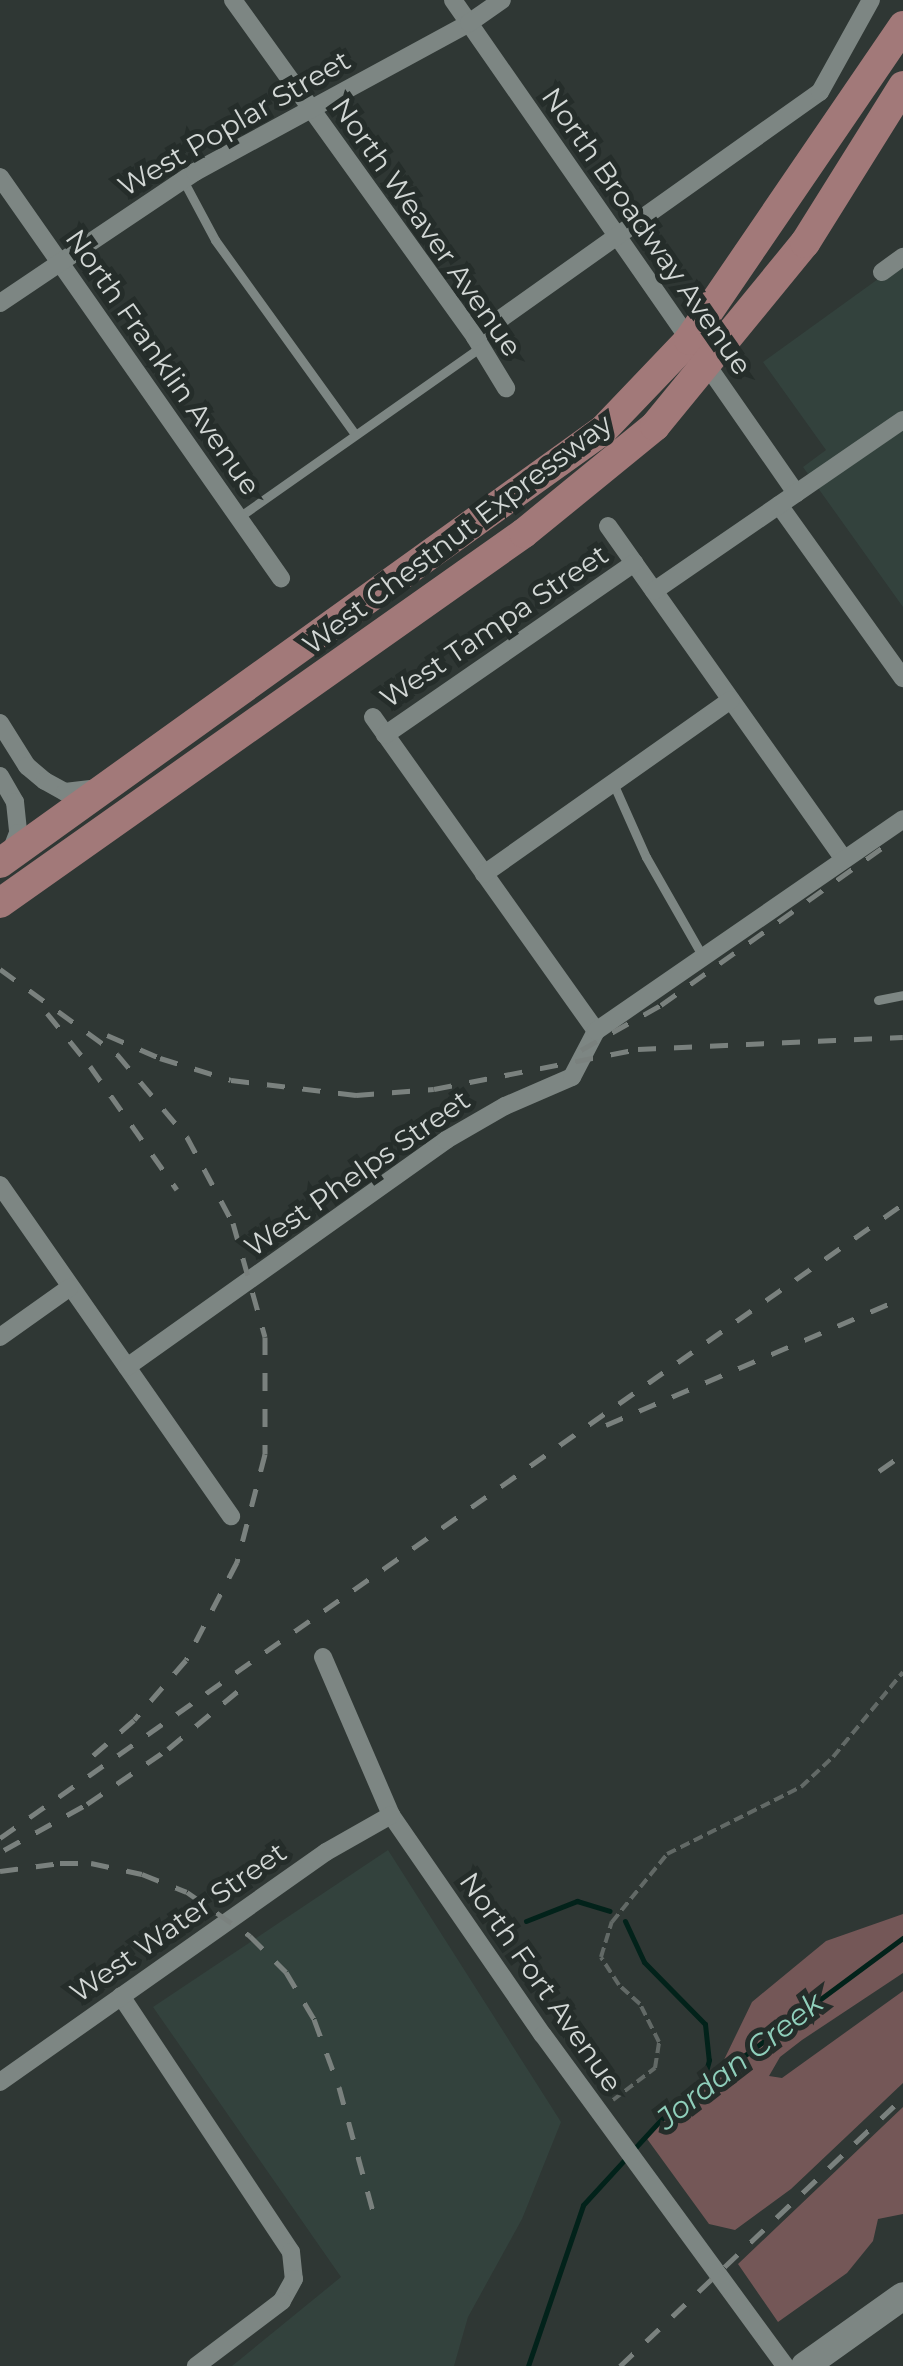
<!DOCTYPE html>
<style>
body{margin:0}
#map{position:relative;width:903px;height:2366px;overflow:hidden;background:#2f3734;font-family:Montserrat,sans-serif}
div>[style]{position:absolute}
.built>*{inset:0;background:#33423d}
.green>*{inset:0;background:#745757}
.stream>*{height:5px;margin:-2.5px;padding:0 2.5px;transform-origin:2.5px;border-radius:2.5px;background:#02221a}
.path>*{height:4px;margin-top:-2px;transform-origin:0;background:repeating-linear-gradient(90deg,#626966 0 10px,transparent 0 15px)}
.service>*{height:9px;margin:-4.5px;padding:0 4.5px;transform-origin:4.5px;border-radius:4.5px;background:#7d8683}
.minor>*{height:18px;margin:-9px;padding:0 9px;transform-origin:9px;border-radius:9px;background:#7d8683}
.secondary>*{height:28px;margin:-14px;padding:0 14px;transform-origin:14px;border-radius:14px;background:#7d8683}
.primary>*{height:30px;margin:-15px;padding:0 15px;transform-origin:15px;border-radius:15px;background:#a27979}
.rail>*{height:5px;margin-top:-2.5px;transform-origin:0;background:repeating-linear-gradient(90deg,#7a817e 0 18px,transparent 0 36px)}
span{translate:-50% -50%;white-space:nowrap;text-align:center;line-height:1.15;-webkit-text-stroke:10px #252d2a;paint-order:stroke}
.street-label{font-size:28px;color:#d2d7d5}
.water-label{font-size:30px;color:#8fcfbb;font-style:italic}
</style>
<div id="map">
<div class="built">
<div style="clip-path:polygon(903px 261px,903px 607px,803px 467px,826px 450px,763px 362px)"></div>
<div style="clip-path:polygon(388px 1850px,561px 2122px,522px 2219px,468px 2317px,454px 2366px,232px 2366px,341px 2277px,153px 2007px)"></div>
</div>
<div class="green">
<div style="clip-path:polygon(903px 1914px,903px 1973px,802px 2040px,780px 2057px,769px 2076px,782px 2078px,903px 1991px,903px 2083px,791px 2189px,735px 2230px,709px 2224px,645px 2136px,698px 2095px,721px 2066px,752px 2002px,826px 1941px)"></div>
<div style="clip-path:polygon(903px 2107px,903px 2214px,878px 2219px,873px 2241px,847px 2273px,778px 2322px,738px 2264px)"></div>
</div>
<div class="stream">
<div style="left:526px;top:1921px;width:55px;rotate:-21.4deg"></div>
<div style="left:577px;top:1901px;width:34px;rotate:17deg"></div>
<div style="left:625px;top:1921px;width:45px;rotate:65.1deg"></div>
<div style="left:644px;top:1962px;width:87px;rotate:45.5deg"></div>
<div style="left:705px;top:2024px;width:36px;rotate:84deg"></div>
<div style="left:709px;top:2060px;width:27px;rotate:105deg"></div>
<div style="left:634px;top:2149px;width:49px;rotate:-47.5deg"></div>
<div style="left:667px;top:2113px;width:294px;rotate:-36.6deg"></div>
<div style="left:528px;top:2366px;width:170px;rotate:-71.1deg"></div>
<div style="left:583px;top:2205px;width:65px;rotate:-47.5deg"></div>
</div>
<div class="path">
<div style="left:613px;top:2100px;width:53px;rotate:-37.3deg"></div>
<div style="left:655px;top:2068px;width:26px;rotate:-81deg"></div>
<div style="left:659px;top:2042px;width:42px;rotate:-116.6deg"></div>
<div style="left:640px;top:2004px;width:28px;rotate:-138deg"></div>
<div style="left:619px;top:1985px;width:33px;rotate:-123deg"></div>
<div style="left:601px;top:1957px;width:37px;rotate:-73deg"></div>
<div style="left:612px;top:1922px;width:87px;rotate:-51deg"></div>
<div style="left:667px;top:1854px;width:150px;rotate:-26.6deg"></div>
<div style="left:801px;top:1787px;width:44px;rotate:-43.2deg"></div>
<div style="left:833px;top:1757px;width:110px;rotate:-50.5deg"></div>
</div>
<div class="service">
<div style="left:183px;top:180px;width:68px;rotate:61.9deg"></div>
<div style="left:215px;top:240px;width:238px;rotate:54.2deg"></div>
<div style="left:239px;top:517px;width:296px;rotate:-35.1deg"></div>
<div style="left:613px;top:783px;width:81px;rotate:66deg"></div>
<div style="left:646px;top:857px;width:115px;rotate:60.3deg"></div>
<div style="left:878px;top:1000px;width:25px;rotate:-11deg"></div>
</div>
<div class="minor">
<div style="left:233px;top:0;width:415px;rotate:54.3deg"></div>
<div style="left:475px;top:337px;width:60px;rotate:58.7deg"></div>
<div style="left:453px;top:0;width:601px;rotate:55.17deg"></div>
<div style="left:0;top:177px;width:490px;rotate:55deg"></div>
<div style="left:882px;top:272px;width:26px;rotate:-36deg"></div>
<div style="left:0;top:303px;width:235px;rotate:-33.9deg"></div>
<div style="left:195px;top:172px;width:312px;rotate:-28.5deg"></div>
<div style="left:469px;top:23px;width:40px;rotate:-34.9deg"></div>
<div style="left:475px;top:337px;width:423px;rotate:-35.4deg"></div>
<div style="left:820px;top:92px;width:105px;rotate:-61deg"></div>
<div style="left:779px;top:505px;width:213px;rotate:54.4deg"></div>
<div style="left:608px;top:526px;width:408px;rotate:54.7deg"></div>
<div style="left:654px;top:591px;width:302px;rotate:-34.5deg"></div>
<div style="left:373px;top:717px;width:385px;rotate:54.6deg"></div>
<div style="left:0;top:723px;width:51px;rotate:57.9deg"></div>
<div style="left:27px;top:766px;width:23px;rotate:40deg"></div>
<div style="left:45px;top:781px;width:23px;rotate:29deg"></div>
<div style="left:65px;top:792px;width:32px;rotate:-7deg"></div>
<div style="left:385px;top:735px;width:303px;rotate:-34.6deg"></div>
<div style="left:0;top:776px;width:30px;rotate:60deg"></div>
<div style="left:15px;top:802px;width:31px;rotate:84deg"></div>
<div style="left:18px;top:833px;width:22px;rotate:111deg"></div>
<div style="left:484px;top:874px;width:302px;rotate:-35.2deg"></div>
<div style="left:0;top:1185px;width:404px;rotate:55.1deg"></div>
<div style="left:0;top:1337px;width:85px;rotate:-35.4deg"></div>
<div style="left:127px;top:1367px;width:392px;rotate:-35.4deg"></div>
<div style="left:446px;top:1140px;width:68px;rotate:-30deg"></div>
<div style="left:505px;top:1106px;width:73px;rotate:-23.4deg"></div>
<div style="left:572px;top:1077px;width:52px;rotate:-62.4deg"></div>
<div style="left:596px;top:1031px;width:373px;rotate:-34.6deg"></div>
<div style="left:323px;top:1657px;width:172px;rotate:66.7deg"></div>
<div style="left:391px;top:1815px;width:267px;rotate:55.4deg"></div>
<div style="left:543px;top:2035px;width:410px;rotate:53.8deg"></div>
<div style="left:121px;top:1996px;width:307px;rotate:56.4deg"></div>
<div style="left:291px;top:2252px;width:27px;rotate:84deg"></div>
<div style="left:294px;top:2279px;width:25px;rotate:119deg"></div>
<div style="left:282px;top:2301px;width:108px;rotate:142.9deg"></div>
<div style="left:0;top:2082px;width:399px;rotate:-35.2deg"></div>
<div style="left:326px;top:1852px;width:75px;rotate:-29.6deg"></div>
</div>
<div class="secondary">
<div style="left:805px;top:2366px;width:120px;rotate:-35.5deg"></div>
</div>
<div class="primary">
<div style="left:0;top:863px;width:742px;rotate:-35.68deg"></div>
<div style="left:603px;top:430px;width:124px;rotate:-46.3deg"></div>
<div style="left:689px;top:340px;width:380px;rotate:-55.7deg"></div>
<div style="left:0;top:903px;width:641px;rotate:-35.23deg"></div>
<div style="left:524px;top:533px;width:169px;rotate:-39.2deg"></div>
<div style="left:655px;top:426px;width:237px;rotate:-50.7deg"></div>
<div style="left:805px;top:243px;width:185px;rotate:-58deg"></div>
</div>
<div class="rail">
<div style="left:0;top:969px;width:145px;rotate:36deg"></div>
<div style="left:117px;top:1054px;width:109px;rotate:49.9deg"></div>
<div style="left:187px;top:1137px;width:98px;rotate:61.9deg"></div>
<div style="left:233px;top:1223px;width:118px;rotate:74.3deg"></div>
<div style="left:265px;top:1337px;width:117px;rotate:90deg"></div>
<div style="left:265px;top:1454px;width:112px;rotate:104.5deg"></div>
<div style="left:237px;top:1562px;width:110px;rotate:117.5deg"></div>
<div style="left:186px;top:1660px;width:79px;rotate:130.9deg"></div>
<div style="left:134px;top:1720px;width:67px;rotate:139.2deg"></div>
<div style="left:47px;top:1013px;width:68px;rotate:50.9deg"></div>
<div style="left:90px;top:1066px;width:151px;rotate:54.9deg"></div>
<div style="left:107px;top:1035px;width:58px;rotate:23.5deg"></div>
<div style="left:160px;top:1058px;width:74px;rotate:17.2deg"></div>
<div style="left:231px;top:1080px;width:126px;rotate:6.8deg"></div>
<div style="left:356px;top:1095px;width:78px;rotate:-4.4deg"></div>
<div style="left:434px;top:1089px;width:208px;rotate:-11.1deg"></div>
<div style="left:638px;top:1049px;width:265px;rotate:-2.6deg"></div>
<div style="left:581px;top:1050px;width:92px;rotate:-29.4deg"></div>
<div style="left:661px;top:1005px;width:283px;rotate:-35.4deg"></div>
<div style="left:606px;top:1425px;width:323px;rotate:-23.2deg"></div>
<div style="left:879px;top:1471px;width:29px;rotate:-35deg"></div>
<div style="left:0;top:1838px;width:1103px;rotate:-35.07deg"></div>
<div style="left:4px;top:1850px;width:95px;rotate:-29deg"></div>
<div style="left:87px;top:1804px;width:98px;rotate:-34.2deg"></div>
<div style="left:168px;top:1749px;width:92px;rotate:-39.7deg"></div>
<div style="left:0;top:1871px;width:61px;rotate:-7.6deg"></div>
<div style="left:60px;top:1863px;width:31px"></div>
<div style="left:91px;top:1863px;width:52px;rotate:12.2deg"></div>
<div style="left:142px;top:1874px;width:48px;rotate:21.8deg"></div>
<div style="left:187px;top:1892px;width:77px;rotate:34.9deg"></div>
<div style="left:250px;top:1936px;width:51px;rotate:45deg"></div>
<div style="left:286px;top:1972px;width:55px;rotate:59.2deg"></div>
<div style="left:314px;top:2019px;width:72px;rotate:69.8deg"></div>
<div style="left:339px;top:2087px;width:133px;rotate:74.7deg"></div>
<div style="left:620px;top:2366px;width:390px;rotate:-43.5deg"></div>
</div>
<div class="street-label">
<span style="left:234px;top:123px;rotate:-30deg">West Poplar Street</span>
<span style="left:427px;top:227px;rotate:55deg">North Weaver Avenue</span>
<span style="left:647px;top:231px;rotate:55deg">North Broadway Avenue</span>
<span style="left:163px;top:362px;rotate:55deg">North Franklin Avenue</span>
<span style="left:457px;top:534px;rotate:-37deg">West Chestnut Expressway</span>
<span style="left:494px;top:626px;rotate:-34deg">West Tampa Street</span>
<span style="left:357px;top:1173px;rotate:-35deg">West Phelps Street</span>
<span style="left:178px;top:1922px;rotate:-35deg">West Water Street</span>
<span style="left:541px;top:1982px;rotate:55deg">North Fort Avenue</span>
</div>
<div class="water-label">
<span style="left:740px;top:2061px;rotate:-38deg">Jordan Creek</span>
</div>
</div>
